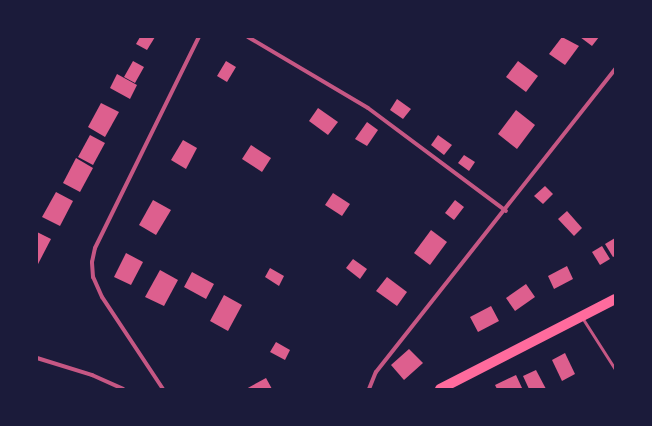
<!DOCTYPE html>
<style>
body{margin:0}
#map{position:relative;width:652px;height:426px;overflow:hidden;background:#1b1b3a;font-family:"PT Sans Narrow",sans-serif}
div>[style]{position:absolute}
.building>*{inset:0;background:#dd5f8e}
.service>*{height:3px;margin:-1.5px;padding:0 1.5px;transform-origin:1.5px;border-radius:1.5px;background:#c65784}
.minor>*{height:4px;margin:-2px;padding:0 2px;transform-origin:2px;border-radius:2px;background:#c65784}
.primary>*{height:10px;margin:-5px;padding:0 5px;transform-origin:5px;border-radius:5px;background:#ff6b9d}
span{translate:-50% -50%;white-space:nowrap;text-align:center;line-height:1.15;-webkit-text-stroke:4px #1b1b3a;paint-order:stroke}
.frame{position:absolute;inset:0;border:38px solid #1b1b3a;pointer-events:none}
</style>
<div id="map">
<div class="building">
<div style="clip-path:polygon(140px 37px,155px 37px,147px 50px,136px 44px)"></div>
<div style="clip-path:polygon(562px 37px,579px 46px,565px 65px,549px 54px)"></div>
<div style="clip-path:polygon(580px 37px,599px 37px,592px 46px)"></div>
<div style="clip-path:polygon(133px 61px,144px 67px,135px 83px,124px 77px)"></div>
<div style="clip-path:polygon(226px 61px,236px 67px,227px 82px,217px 76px)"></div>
<div style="clip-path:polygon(518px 61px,538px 76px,526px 92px,506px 77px)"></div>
<div style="clip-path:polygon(117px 74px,137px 85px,130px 99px,110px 88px)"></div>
<div style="clip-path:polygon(397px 99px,411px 109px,403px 119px,390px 110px)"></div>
<div style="clip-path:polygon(101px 103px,119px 112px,105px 137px,88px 127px)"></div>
<div style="clip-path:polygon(318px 108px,338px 122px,328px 135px,309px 121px)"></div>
<div style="clip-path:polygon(516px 110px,535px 125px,517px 149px,498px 134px)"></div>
<div style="clip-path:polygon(367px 122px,378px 130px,367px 146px,355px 139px)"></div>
<div style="clip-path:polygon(90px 135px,105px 143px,93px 165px,78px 157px)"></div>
<div style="clip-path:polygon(438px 135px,452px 145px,444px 155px,431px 145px)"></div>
<div style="clip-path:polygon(183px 140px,197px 148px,186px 169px,171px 160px)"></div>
<div style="clip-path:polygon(251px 145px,271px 158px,262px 172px,242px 159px)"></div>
<div style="clip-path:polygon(464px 155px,475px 162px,469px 171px,458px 163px)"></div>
<div style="clip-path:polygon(76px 158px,93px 168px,80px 192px,63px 183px)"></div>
<div style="clip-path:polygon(545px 186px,553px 194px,543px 204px,534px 196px)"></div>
<div style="clip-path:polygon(56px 192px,73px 201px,60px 226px,42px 217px)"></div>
<div style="clip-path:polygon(333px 193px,350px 204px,342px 216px,325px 205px)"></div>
<div style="clip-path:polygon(153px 200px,171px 210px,156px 235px,139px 225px)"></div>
<div style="clip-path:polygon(455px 200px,464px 207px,454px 220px,445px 213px)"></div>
<div style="clip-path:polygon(567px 211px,582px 228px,574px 236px,558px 219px)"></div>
<div style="clip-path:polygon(431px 230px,447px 242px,430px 265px,414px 253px)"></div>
<div style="clip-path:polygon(37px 232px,51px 239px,37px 266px)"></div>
<div style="clip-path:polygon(615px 238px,615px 256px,613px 257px,605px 244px)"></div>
<div style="clip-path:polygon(602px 246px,610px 259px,600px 265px,592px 252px)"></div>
<div style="clip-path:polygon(126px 253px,143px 262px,131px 285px,114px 277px)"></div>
<div style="clip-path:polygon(353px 259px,367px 269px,360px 279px,346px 268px)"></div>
<div style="clip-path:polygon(567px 266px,573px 279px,554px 289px,548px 276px)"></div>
<div style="clip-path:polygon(270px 268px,284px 276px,279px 286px,265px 277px)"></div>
<div style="clip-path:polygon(160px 270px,178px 280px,164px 306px,145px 297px)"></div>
<div style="clip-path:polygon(192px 272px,214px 284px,206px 299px,184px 287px)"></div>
<div style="clip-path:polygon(387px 277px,407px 292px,397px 306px,376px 291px)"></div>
<div style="clip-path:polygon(526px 284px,535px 297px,515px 311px,506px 298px)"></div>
<div style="clip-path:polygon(224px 295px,242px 305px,228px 331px,210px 321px)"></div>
<div style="clip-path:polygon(491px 306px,499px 321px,478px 332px,470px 317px)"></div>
<div style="clip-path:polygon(276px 342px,290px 350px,285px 360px,270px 352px)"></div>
<div style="clip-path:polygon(409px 349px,423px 363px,404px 380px,391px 365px)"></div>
<div style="clip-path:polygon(565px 353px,575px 374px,562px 381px,552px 360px)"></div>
<div style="clip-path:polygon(536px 370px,546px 389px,529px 389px,523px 376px)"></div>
<div style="clip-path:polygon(516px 375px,522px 388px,497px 389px,495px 385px)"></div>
<div style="clip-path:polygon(266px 378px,272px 389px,246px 389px)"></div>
</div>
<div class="service">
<div style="left:583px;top:319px;width:59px;rotate:57.4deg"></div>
</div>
<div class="minor">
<div style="left:248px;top:37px;width:139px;rotate:30.6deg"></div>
<div style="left:368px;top:108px;width:172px;rotate:36.7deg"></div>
<div style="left:37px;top:358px;width:58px;rotate:17.2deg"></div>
<div style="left:92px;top:375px;width:34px;rotate:24deg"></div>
<div style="left:163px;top:389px;width:110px;rotate:-123.5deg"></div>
<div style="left:102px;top:297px;width:22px;rotate:-114deg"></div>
<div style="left:93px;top:277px;width:15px;rotate:-94deg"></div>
<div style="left:92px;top:262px;width:14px;rotate:-78deg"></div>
<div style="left:95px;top:248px;width:235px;rotate:-63.8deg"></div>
<div style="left:369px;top:389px;width:18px;rotate:-68deg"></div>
<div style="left:376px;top:372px;width:386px;rotate:-51.7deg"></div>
</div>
<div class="primary">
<div style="left:440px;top:389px;width:197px;rotate:-27.2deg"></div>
</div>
<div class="frame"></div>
</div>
